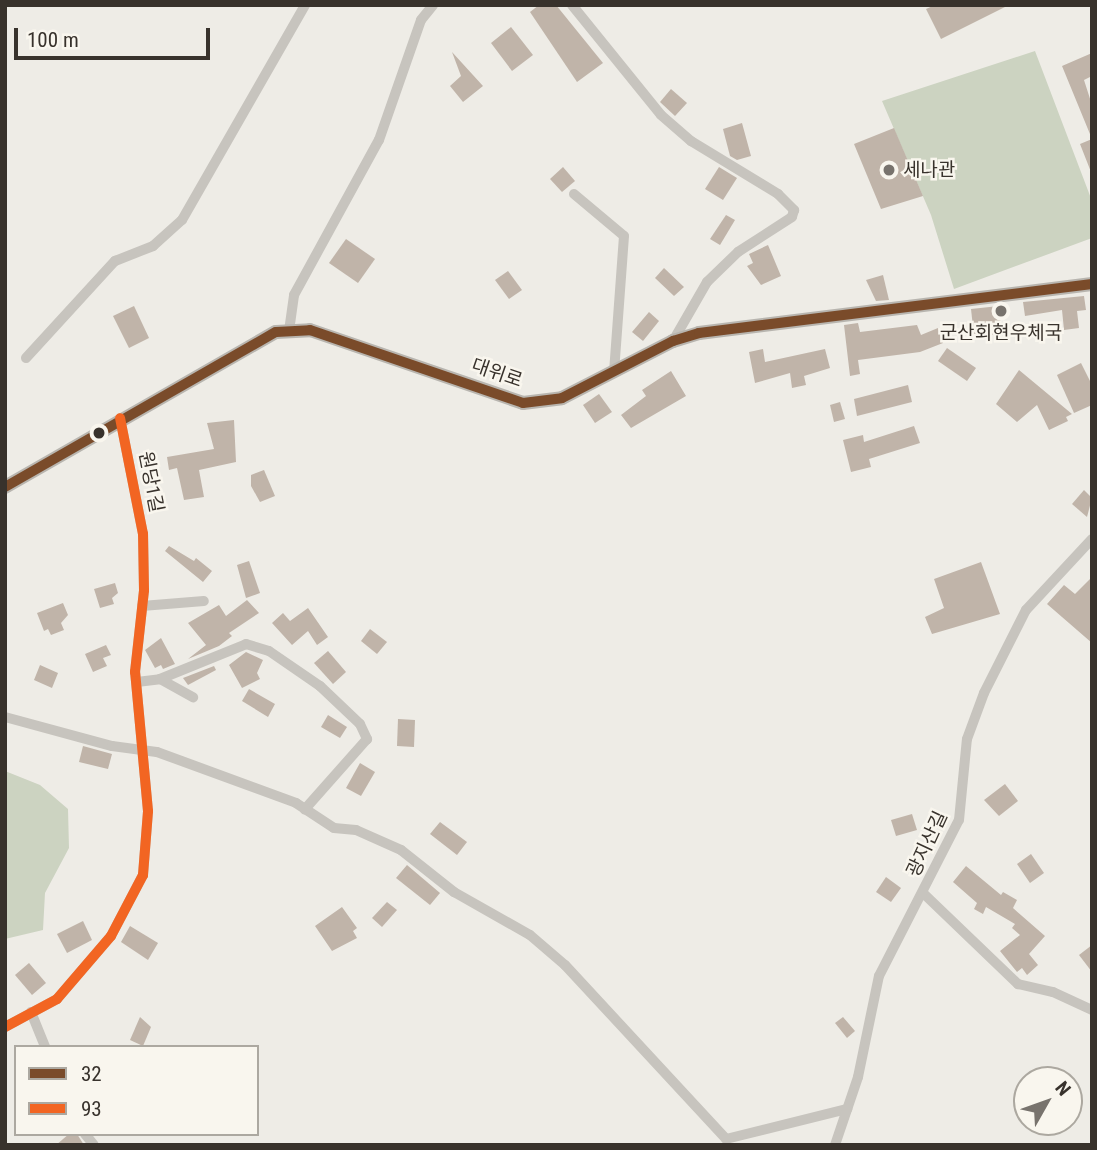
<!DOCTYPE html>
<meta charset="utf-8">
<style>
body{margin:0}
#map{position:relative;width:1097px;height:1150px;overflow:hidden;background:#eeece6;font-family:"Roboto Condensed","Noto Sans KR",sans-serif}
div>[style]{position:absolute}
.green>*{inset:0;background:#ccd3c1}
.building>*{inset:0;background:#c0b4a9}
.street>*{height:10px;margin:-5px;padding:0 5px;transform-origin:5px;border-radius:5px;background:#c7c4be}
.secondary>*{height:14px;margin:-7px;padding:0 7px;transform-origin:7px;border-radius:7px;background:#b8b5af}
.bus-1>*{height:10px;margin:-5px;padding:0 5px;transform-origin:5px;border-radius:5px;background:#7a4b2a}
.bus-2>*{height:10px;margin:-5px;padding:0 5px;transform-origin:5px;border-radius:5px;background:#f26522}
.dots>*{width:19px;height:19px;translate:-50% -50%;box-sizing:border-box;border:4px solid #f9f6ee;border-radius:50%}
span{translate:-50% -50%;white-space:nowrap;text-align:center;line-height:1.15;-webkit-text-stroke:5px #f9f6ee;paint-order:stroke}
.poi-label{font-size:19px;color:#38322c}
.left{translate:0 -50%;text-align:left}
.street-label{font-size:19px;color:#38322c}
.frame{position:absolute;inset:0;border:7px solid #38322c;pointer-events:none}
.legend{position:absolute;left:14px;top:1045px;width:245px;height:91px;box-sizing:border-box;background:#f9f6ee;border:2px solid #aca8a0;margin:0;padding:9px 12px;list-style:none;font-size:21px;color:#38322c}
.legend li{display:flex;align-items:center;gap:14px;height:35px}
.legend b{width:35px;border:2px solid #aca8a0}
.north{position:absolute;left:1013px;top:1066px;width:70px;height:70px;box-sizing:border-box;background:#f9f6ee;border:2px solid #aca8a0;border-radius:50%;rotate:50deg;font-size:19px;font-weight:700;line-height:28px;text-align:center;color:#38322c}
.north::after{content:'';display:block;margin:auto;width:24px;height:32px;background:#78736d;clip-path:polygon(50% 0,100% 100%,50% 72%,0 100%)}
.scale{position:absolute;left:14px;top:28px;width:196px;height:32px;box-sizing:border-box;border:4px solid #38322c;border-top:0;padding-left:9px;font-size:21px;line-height:24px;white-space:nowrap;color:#38322c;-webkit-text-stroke:5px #f9f6ee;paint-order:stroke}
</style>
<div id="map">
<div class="green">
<div style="clip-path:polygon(1035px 51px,1092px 201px,1092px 238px,954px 289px,931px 215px,882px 101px)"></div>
<div style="clip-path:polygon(5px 771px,40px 785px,68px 809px,69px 848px,45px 893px,43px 930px,5px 939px)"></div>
</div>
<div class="building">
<div style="clip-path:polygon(539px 5px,556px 5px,603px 63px,577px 82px,530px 12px)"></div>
<div style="clip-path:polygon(935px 5px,1009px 5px,941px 39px,926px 9px)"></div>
<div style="clip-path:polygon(511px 27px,533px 55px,512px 71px,491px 43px)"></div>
<div style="clip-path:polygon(452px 52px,483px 86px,463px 102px,450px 86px,461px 76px)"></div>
<div style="clip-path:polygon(1092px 53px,1092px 76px,1084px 80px,1092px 105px,1092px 172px,1091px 172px,1080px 144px,1092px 139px,1062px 66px)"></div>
<div style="clip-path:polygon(671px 89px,687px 103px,675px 116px,660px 102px)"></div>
<div style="clip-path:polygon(742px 123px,751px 156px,737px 160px,730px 156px,723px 129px)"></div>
<div style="clip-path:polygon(894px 128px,923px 196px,881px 209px,854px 144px)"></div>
<div style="clip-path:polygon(563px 167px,575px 181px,562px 192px,550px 179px)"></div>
<div style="clip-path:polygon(719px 167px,737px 178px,723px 200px,705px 189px)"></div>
<div style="clip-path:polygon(726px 215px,735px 220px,720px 245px,710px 239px)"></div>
<div style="clip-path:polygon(346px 239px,375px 259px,358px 283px,329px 263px)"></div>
<div style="clip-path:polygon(768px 245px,781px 276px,761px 285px,747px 266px,753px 263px,749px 254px)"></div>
<div style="clip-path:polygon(664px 268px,684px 287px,674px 296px,655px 278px)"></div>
<div style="clip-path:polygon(508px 271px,522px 290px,509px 299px,495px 280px)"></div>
<div style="clip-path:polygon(883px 275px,889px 300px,876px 301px,866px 280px)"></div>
<div style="clip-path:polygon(1084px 296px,1086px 310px,1077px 311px,1079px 328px,1064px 330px,1062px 310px,1025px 316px,1023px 302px)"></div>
<div style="clip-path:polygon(134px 306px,149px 338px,129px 348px,113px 316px)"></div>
<div style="clip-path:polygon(999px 306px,1002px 334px,974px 336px,971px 309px)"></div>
<div style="clip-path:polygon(649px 312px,659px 321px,643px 341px,632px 332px)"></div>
<div style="clip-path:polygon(858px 323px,860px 332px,917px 325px,921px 335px,938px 328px,943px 343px,920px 352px,858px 360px,860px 374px,850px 376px,844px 325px)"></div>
<div style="clip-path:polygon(947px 348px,976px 368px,967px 381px,938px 361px)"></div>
<div style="clip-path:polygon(763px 349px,765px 362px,825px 349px,830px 368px,804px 376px,806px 385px,792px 388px,790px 373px,755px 383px,749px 352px)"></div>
<div style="clip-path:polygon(1081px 363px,1092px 385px,1092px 405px,1074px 413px,1057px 375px)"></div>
<div style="clip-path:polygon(1019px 370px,1072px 414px,1066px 417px,1068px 421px,1049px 430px,1037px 405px,1017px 422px,996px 404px)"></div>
<div style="clip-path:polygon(671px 371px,686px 396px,631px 428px,621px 415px,646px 396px,642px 390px)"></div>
<div style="clip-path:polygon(908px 385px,912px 402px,857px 416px,854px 399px)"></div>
<div style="clip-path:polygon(599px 394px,612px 412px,595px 423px,583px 405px)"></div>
<div style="clip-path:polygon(840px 402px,845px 419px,834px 422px,830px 405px)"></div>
<div style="clip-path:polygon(234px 420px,236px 462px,199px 470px,204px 497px,184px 500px,177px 468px,169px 470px,167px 457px,214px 449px,207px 423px)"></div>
<div style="clip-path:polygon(914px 426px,920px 443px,869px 459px,871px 467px,851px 472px,843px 440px,863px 435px,864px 442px)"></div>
<div style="clip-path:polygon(264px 470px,275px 496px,260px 502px,251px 486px,251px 475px)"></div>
<div style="clip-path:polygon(1084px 490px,1092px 498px,1087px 517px,1072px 504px)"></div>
<div style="clip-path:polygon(169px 546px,194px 561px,196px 558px,212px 571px,203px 582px,165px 551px)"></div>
<div style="clip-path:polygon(249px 561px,260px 593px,246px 598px,237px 565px)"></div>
<div style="clip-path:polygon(981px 562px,1000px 614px,932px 634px,925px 617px,944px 608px,934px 579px)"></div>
<div style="clip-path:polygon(1092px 577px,1092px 643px,1047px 604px,1064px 585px,1075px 594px)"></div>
<div style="clip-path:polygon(115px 583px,118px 593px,112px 598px,114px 604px,100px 608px,94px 589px)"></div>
<div style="clip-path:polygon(247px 600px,259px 613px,229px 633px,232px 636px,219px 646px,188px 659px,206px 645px,188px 623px,219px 605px,226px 616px)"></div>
<div style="clip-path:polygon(63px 603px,68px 615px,61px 623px,64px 630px,51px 635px,48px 629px,44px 631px,37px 613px)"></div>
<div style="clip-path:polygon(308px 608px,328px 637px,317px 645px,308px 631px,292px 645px,272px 623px,283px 613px,290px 621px)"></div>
<div style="clip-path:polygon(370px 629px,387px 642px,377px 654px,361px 641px)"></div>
<div style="clip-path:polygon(161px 638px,175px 664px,163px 669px,161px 665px,155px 668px,145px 650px)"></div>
<div style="clip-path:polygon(106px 645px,111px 655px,103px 658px,107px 666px,93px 672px,85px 654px)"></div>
<div style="clip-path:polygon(328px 651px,346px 672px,333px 684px,314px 663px)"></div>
<div style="clip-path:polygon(246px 652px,263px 660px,257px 673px,260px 679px,242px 688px,229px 665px)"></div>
<div style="clip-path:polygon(40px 665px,58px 673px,52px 688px,34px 680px)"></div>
<div style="clip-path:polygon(214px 666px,216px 670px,188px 685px,183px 678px)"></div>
<div style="clip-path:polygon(249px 689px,275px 704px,268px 717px,242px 701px)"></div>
<div style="clip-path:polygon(328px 715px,347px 727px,340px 738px,321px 727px)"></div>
<div style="clip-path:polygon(398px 719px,415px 720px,414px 747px,397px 746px)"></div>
<div style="clip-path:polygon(83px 746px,112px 754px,108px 769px,79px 762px)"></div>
<div style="clip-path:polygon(360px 763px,375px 772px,361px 796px,346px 788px)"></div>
<div style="clip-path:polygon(1005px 784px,1018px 801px,999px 816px,984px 800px)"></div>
<div style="clip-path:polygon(912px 814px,917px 830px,896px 836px,891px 820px)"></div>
<div style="clip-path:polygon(440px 822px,467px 842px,457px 855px,430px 834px)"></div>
<div style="clip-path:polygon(1031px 854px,1044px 873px,1030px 883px,1017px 864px)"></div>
<div style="clip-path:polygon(407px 865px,440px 893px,430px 905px,396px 878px)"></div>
<div style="clip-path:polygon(966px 866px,1001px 895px,1003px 892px,1017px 900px,1013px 908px,1045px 936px,1029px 954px,1038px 965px,1027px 975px,1022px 968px,1017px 972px,1000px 951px,1020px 935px,1012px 928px,1015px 924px,986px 907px,983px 914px,974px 909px,977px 903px,953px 882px)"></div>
<div style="clip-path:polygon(886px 877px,901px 888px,891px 902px,876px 892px)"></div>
<div style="clip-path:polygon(387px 902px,397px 910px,382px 927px,372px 918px)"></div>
<div style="clip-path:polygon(342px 907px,357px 928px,353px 931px,357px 938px,332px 951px,315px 926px)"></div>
<div style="clip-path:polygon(83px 921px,92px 940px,67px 953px,57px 934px)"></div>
<div style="clip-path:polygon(130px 926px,158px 943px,148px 960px,121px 942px)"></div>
<div style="clip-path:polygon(1092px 945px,1092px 972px,1079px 955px)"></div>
<div style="clip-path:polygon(29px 963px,46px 983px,32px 995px,15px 975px)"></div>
<div style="clip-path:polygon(140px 1017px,151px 1027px,143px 1046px,130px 1040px)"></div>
<div style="clip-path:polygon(843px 1017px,855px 1031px,847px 1038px,835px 1023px)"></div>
<div style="clip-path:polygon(69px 1134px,77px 1134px,84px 1145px,56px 1145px)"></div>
</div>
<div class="street">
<div style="left:572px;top:5px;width:141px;rotate:51deg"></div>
<div style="left:661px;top:115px;width:40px;rotate:41deg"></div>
<div style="left:691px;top:141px;width:102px;rotate:31.3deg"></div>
<div style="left:778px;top:194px;width:23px;rotate:45deg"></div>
<div style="left:794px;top:210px;width:7px;rotate:106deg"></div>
<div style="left:792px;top:217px;width:64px;rotate:147.1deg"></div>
<div style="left:738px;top:252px;width:43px;rotate:135.9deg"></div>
<div style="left:707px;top:282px;width:68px;rotate:120deg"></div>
<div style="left:574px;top:194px;width:65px;rotate:40deg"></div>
<div style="left:624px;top:236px;width:137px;rotate:94.2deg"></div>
<div style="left:289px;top:331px;width:36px;rotate:-82deg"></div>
<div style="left:294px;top:295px;width:177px;rotate:-61.3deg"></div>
<div style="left:379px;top:140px;width:127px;rotate:-70.7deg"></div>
<div style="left:421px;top:20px;width:19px;rotate:-51deg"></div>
<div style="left:26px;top:358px;width:132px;rotate:-47.5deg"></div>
<div style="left:115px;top:261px;width:41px;rotate:-21.5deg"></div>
<div style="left:153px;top:246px;width:39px;rotate:-42deg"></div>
<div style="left:182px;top:220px;width:248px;rotate:-60.2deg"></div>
<div style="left:142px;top:606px;width:62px;rotate:-4.6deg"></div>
<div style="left:160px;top:679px;width:93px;rotate:-22.1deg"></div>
<div style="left:246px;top:644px;width:24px;rotate:17deg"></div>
<div style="left:269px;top:651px;width:62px;rotate:34.5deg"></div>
<div style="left:320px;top:686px;width:55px;rotate:43.5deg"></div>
<div style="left:360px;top:724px;width:17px;rotate:65deg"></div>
<div style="left:367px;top:739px;width:94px;rotate:131.5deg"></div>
<div style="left:137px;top:682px;width:23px;rotate:-7deg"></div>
<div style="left:160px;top:679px;width:38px;rotate:29deg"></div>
<div style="left:5px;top:717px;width:111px;rotate:15.2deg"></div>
<div style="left:112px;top:746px;width:45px;rotate:7.6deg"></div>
<div style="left:157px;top:752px;width:148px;rotate:20.1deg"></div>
<div style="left:296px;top:803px;width:45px;rotate:33.3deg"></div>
<div style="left:334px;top:828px;width:22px;rotate:5deg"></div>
<div style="left:356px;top:830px;width:49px;rotate:24deg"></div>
<div style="left:401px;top:850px;width:68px;rotate:38.4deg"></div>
<div style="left:454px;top:892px;width:87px;rotate:29.5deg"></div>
<div style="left:530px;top:935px;width:46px;rotate:40.6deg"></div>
<div style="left:565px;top:965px;width:237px;rotate:47.2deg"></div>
<div style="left:726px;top:1139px;width:125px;rotate:-13.9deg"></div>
<div style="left:923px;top:893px;width:132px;rotate:43.8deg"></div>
<div style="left:1018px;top:984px;width:36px;rotate:13deg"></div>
<div style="left:1053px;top:992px;width:43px;rotate:24.8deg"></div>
<div style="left:31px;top:1012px;width:38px;rotate:68deg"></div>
<div style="left:5px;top:1027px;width:59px;rotate:-28.3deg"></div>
<div style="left:57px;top:999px;width:83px;rotate:-49.4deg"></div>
<div style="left:111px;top:936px;width:69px;rotate:-62.3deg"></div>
<div style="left:143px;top:875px;width:64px;rotate:-85.5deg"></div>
<div style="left:148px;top:811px;width:140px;rotate:-95.3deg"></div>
<div style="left:135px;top:672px;width:82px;rotate:-83.7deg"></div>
<div style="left:144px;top:590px;width:56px;rotate:-91deg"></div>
<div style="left:143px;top:534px;width:118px;rotate:-101.2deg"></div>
<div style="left:85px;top:1134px;width:14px;rotate:51deg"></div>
<div style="left:835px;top:1145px;width:72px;rotate:-71.3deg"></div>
<div style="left:858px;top:1077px;width:103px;rotate:-78.3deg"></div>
<div style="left:879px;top:976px;width:175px;rotate:-62.9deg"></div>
<div style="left:959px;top:820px;width:81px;rotate:-84.4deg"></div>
<div style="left:967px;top:739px;width:49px;rotate:-69.7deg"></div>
<div style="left:984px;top:693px;width:93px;rotate:-63.2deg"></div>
<div style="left:1026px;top:610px;width:97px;rotate:-47.1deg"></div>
</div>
<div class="secondary">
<div style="left:5px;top:487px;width:312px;rotate:-29.8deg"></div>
<div style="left:276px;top:332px;width:34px;rotate:-3deg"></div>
<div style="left:310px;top:330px;width:225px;rotate:18.9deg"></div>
<div style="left:523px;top:403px;width:39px;rotate:-7deg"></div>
<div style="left:562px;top:398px;width:125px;rotate:-27.2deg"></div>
<div style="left:673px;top:341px;width:27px;rotate:-17deg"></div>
<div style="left:699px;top:333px;width:396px;rotate:-7.1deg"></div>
</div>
<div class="bus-1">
<div style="left:5px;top:487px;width:312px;rotate:-29.8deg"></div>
<div style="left:276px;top:332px;width:34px;rotate:-3deg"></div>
<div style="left:310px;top:330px;width:225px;rotate:18.9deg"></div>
<div style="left:523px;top:403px;width:39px;rotate:-7deg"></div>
<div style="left:562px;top:398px;width:125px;rotate:-27.2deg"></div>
<div style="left:673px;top:341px;width:27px;rotate:-17deg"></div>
<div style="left:699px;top:333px;width:396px;rotate:-7.1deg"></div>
</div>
<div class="bus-2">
<div style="left:5px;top:1027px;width:59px;rotate:-28.3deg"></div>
<div style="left:57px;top:999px;width:83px;rotate:-49.4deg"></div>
<div style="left:111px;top:936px;width:69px;rotate:-62.3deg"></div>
<div style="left:143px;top:875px;width:64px;rotate:-85.5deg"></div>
<div style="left:148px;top:811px;width:140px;rotate:-95.3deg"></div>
<div style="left:135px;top:672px;width:82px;rotate:-83.7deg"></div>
<div style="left:144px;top:590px;width:56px;rotate:-91deg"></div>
<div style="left:143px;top:534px;width:118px;rotate:-101.2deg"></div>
</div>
<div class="dots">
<div style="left:889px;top:170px;background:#78736d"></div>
<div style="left:1001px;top:311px;background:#78736d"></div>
<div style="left:99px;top:433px;background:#38322c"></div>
</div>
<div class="poi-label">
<span class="left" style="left:903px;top:170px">세나관</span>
<span style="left:1001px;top:333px">군산회현우체국</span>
</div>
<div class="street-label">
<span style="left:497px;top:373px;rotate:19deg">대위로</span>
<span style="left:151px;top:482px;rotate:79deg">원당1길</span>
<span style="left:927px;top:844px;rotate:-65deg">광지산길</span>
</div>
<div class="frame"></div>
<ul class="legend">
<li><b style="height:9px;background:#7a4b2a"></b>32</li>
<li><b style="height:9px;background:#f26522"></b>93</li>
</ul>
<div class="north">N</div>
<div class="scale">100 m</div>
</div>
